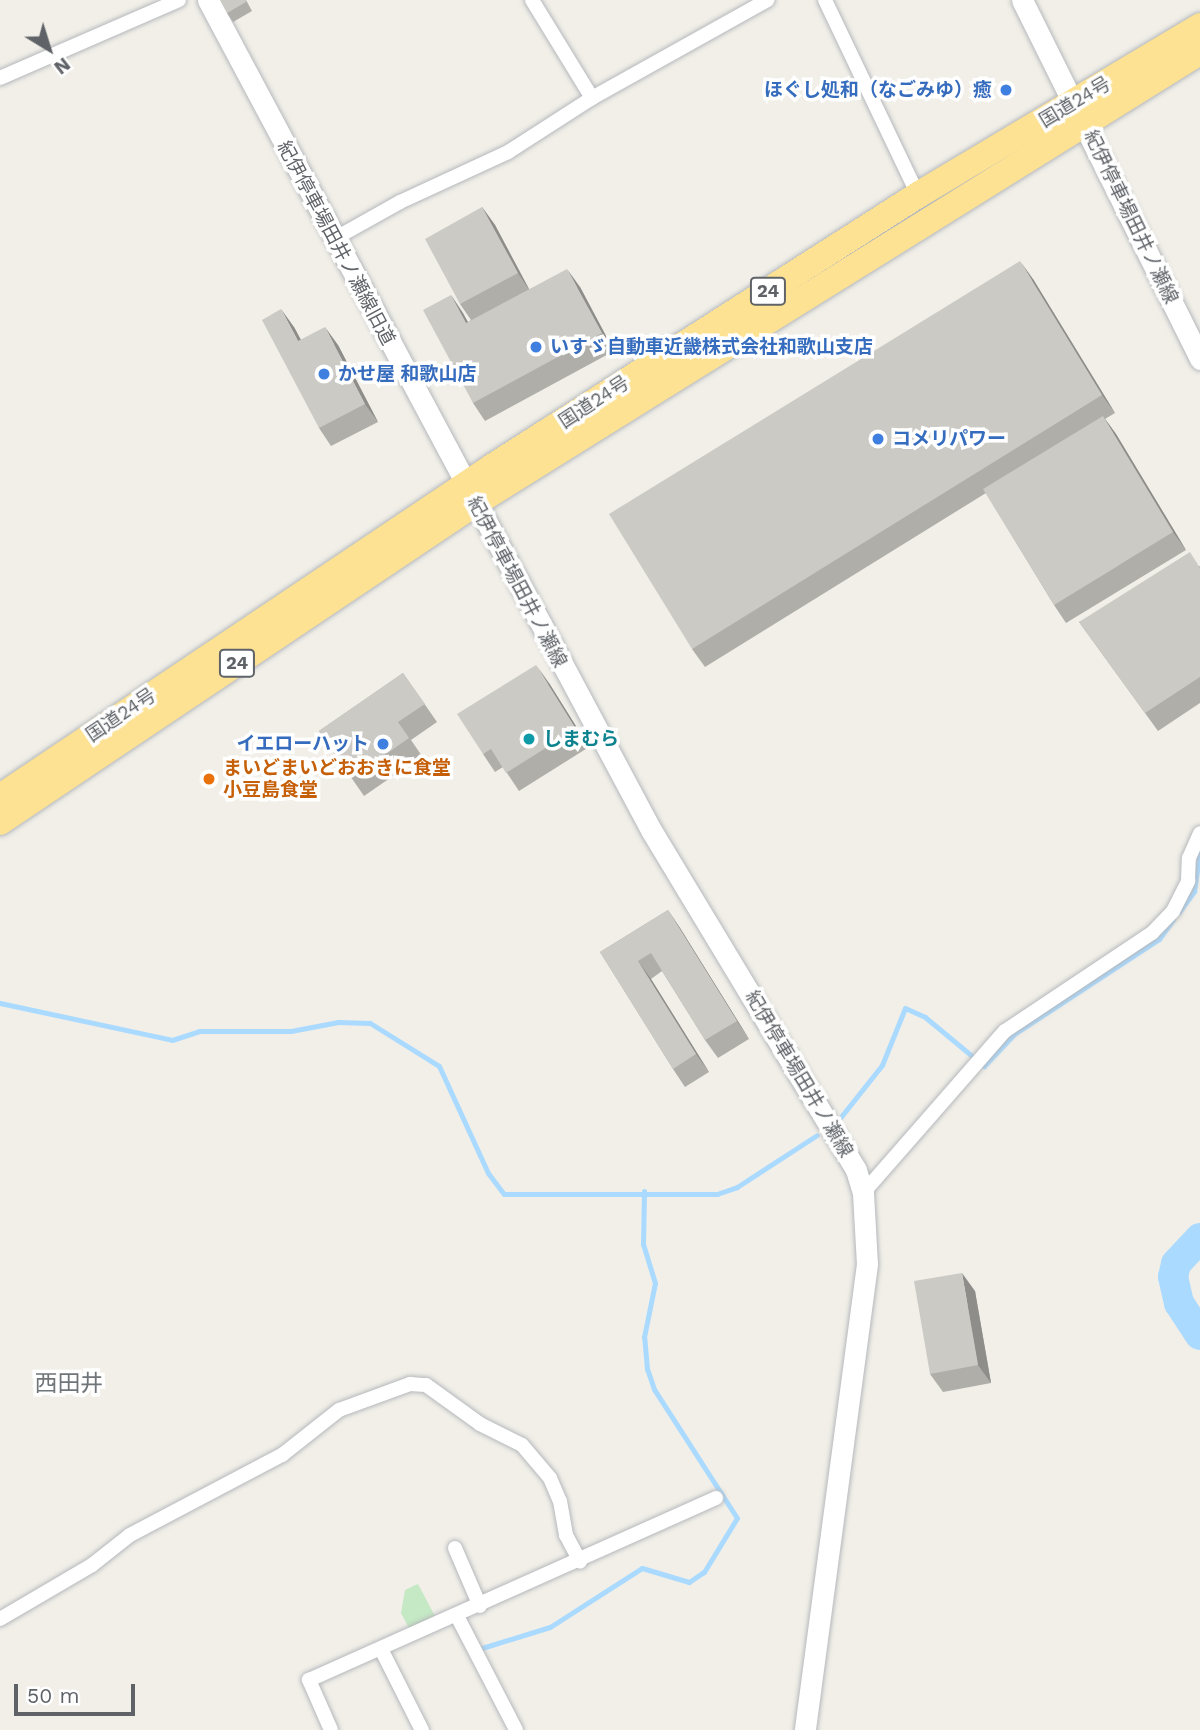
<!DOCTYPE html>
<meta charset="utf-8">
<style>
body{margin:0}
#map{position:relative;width:1200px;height:1730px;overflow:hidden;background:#f1efe8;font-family:"Work Sans","Noto Sans JP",sans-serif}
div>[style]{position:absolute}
.green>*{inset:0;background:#c5e8c5}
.stream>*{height:5px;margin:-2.5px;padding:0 2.5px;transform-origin:2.5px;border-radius:2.5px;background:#aadaff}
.river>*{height:30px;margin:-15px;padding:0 15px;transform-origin:15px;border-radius:15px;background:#aadaff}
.roads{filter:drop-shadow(0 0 2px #b5b8bc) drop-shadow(0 0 2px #b5b8bc)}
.street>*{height:14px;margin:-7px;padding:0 7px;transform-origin:7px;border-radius:7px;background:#fff}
.secondary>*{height:21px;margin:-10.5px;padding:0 10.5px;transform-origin:10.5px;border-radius:10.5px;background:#fff}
.highway>*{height:26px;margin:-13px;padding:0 13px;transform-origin:13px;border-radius:13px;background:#fde293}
.wall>*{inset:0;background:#afaea9}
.shaded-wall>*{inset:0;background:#8f8d8a}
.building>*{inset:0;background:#cccac5}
.dots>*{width:19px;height:19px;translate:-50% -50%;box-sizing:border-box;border:4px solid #fff;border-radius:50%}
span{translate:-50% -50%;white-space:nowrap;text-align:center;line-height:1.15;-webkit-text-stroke:7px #fff;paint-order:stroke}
.shield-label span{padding:2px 5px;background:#fff;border:2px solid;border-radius:5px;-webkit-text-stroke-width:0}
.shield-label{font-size:18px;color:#5f6368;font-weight:700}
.shop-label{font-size:19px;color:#366cbe;font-weight:700}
.right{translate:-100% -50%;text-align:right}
.left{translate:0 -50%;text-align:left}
.street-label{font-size:19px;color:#5f6368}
.culture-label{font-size:19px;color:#0d838f;font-weight:700}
.food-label{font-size:19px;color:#c56008;font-weight:700}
.quarter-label{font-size:23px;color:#70757a}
.north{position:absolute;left:14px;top:14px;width:70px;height:70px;-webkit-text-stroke:5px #fff;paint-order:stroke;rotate:142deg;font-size:19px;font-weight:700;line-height:28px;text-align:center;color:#5f6368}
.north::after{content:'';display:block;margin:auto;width:24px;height:32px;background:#5f6368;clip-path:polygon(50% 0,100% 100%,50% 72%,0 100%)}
.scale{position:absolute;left:14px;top:1684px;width:121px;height:32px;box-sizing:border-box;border:4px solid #5f6368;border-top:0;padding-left:9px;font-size:21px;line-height:24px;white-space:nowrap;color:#5f6368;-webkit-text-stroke:5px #fff;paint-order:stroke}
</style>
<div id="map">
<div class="green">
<div style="clip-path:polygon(418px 1584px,436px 1618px,410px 1630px,401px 1613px,405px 1590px)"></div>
</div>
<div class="stream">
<div style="left:1179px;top:912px;width:26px;rotate:-54deg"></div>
<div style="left:1194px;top:891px;width:40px;rotate:-81.5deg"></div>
<div style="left:0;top:1003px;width:176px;rotate:12.1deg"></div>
<div style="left:172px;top:1040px;width:28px;rotate:-18deg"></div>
<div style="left:199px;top:1031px;width:92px"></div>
<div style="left:291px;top:1031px;width:48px;rotate:-10.8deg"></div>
<div style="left:338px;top:1022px;width:32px;rotate:2deg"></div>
<div style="left:370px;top:1023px;width:81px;rotate:31.9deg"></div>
<div style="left:439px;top:1066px;width:118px;rotate:65.4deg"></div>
<div style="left:488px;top:1173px;width:26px;rotate:53deg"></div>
<div style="left:504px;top:1194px;width:213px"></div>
<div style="left:717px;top:1194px;width:21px;rotate:-19deg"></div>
<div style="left:737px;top:1187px;width:95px;rotate:-33deg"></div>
<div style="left:840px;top:1118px;width:68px;rotate:-51.6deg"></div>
<div style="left:882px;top:1065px;width:61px;rotate:-68deg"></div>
<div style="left:905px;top:1008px;width:22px;rotate:24deg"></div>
<div style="left:925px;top:1017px;width:77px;rotate:39.7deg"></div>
<div style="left:984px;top:1066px;width:44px;rotate:-46.8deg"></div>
<div style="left:1014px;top:1034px;width:173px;rotate:-33.2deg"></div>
<div style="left:1159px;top:939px;width:24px;rotate:-54deg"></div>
<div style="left:482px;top:1648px;width:71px;rotate:-17.2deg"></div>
<div style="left:550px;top:1627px;width:109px;rotate:-32.7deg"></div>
<div style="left:642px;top:1568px;width:49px;rotate:16.6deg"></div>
<div style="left:689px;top:1582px;width:18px;rotate:-34deg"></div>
<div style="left:704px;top:1572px;width:63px;rotate:-58.6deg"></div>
<div style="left:737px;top:1518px;width:153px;rotate:-122.8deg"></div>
<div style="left:654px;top:1389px;width:21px;rotate:-109deg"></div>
<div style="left:647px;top:1369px;width:32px;rotate:-95deg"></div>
<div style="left:644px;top:1337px;width:55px;rotate:-78.5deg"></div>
<div style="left:655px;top:1283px;width:41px;rotate:-107.1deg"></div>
<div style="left:643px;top:1244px;width:53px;rotate:-88.9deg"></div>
</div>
<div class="river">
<div style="left:1200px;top:1238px;width:35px;rotate:133deg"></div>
<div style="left:1176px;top:1264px;width:13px;rotate:103deg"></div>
<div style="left:1173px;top:1277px;width:27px;rotate:77deg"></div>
<div style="left:1179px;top:1303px;width:38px;rotate:57deg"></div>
</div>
<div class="roads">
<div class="street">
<div style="left:532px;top:0;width:115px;rotate:58.5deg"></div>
<div style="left:825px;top:0;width:216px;rotate:64.5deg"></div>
<div style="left:0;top:78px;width:195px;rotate:-23.5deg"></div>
<div style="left:334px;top:239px;width:76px;rotate:-29.3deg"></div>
<div style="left:400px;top:202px;width:119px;rotate:-24.8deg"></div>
<div style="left:508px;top:152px;width:100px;rotate:-32.7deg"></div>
<div style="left:592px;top:98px;width:201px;rotate:-29.2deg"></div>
<div style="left:863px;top:1193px;width:215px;rotate:-48.8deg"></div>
<div style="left:1005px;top:1031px;width:177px;rotate:-33.7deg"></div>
<div style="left:1152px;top:933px;width:30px;rotate:-46deg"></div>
<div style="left:1173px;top:911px;width:34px;rotate:-63deg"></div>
<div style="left:1188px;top:881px;width:23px;rotate:-88deg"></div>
<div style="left:1189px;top:858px;width:27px;rotate:-66deg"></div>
<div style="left:455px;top:1548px;width:63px;rotate:66.7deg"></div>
<div style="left:457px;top:1616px;width:128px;rotate:62.6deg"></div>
<div style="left:0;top:1619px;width:107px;rotate:-30.4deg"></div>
<div style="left:92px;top:1565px;width:48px;rotate:-38.3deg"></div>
<div style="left:130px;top:1535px;width:172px;rotate:-27.8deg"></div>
<div style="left:282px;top:1455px;width:73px;rotate:-38.3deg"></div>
<div style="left:339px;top:1410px;width:76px;rotate:-20.1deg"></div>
<div style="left:410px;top:1384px;width:16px;rotate:4deg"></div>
<div style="left:426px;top:1385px;width:67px;rotate:35.8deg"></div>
<div style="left:480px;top:1424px;width:47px;rotate:26.6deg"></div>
<div style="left:522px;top:1445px;width:43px;rotate:49.7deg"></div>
<div style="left:550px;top:1478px;width:25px;rotate:67deg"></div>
<div style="left:560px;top:1501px;width:35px;rotate:80deg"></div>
<div style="left:566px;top:1535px;width:30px;rotate:62deg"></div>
<div style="left:381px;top:1649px;width:91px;rotate:63.2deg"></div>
<div style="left:331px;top:1730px;width:55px;rotate:-113.7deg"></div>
<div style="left:309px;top:1680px;width:446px;rotate:-24.1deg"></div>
</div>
<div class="secondary">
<div style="left:208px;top:0;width:941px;rotate:61.91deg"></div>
<div style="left:651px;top:830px;width:397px;rotate:58.9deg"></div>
<div style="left:856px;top:1170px;width:24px;rotate:73deg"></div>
<div style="left:863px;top:1193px;width:71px;rotate:86.8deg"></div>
<div style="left:867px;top:1264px;width:470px;rotate:97.6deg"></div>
<div style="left:1022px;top:0;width:401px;rotate:63.6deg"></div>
</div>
<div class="highway">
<div style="left:0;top:797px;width:592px;rotate:-33.85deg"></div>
<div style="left:492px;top:467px;width:505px;rotate:-32.56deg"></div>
<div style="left:918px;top:195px;width:329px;rotate:-30.9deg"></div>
<div style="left:0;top:822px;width:571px;rotate:-33.86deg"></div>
<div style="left:474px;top:504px;width:855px;rotate:-31.91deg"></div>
</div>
</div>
<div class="wall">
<div style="clip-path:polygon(246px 0,252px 11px,233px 22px,227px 13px)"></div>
<div style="clip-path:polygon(482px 207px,495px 225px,529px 289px,580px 287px,614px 351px,485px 421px,473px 403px,451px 295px,468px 322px,471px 320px,460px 304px)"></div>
<div style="clip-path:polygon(1033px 279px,1115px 413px,1105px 419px,1116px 434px,1186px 550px,1066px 623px,1054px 605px,986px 493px,705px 667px,692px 649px)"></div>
<div style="clip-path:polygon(294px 327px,301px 340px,338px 345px,378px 422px,331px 446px,319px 428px)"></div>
<div style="clip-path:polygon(1200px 566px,1200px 703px,1158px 731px,1079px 622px)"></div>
<div style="clip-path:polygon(403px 673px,437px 722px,411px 740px,422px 756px,364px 796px,319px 731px)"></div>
<div style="clip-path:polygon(549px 683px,589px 747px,519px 791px,503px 767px,495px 772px,483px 754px)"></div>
<div style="clip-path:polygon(668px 910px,680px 928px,749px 1039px,718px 1058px,705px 1040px,662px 971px,651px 979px,709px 1072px,685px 1087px,673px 1069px,600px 952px)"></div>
<div style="clip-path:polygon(975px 1291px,991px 1383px,943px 1392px,930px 1374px)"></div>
</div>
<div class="shaded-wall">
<div style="clip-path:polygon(482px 207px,495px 225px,530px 291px,518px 273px)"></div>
<div style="clip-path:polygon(1020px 261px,1033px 279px,1115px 413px,1102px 395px)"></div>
<div style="clip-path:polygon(567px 269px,580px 287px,614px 351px,602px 333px)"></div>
<div style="clip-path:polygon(451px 295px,463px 313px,478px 341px,466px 323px)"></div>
<div style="clip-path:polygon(281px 309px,294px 327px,311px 359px,298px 341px)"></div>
<div style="clip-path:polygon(325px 327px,338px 345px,378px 422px,365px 404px)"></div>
<div style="clip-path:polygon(1103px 416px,1116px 434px,1186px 550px,1173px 532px)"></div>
<div style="clip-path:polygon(536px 665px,549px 683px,589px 747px,576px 729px)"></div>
<div style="clip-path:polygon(668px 910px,680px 928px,749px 1039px,737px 1021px)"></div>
<div style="clip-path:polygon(638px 961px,651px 979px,709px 1072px,696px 1054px)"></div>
<div style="clip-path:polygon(962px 1273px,975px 1291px,991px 1383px,978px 1365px)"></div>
</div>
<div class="building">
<div style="clip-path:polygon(220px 0,245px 0,246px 2px,227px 13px)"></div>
<div style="clip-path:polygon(482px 207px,518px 273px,460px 304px,425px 239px)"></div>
<div style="clip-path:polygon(1020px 261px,1102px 395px,692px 649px,609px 514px)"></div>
<div style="clip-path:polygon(567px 269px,602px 333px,473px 403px,423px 310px,451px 295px,466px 323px)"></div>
<div style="clip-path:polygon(281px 309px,298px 341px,325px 327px,365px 404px,319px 428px,262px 320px)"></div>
<div style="clip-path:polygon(1103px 416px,1173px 532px,1054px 605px,983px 489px)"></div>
<div style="clip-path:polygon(1190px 552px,1200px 568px,1200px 677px,1145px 713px,1079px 622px)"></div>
<div style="clip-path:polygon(536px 665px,576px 729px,506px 773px,491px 749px,483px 754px,457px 714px)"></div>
<div style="clip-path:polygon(403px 673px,425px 704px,398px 722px,409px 738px,352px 778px,319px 731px)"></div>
<div style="clip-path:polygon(668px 910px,737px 1021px,705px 1040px,651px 953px,638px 961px,696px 1054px,673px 1069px,600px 952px)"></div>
<div style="clip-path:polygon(962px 1273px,978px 1365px,930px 1374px,914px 1281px)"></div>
</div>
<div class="dots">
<div style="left:1006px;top:90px;background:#3f7fe0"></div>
<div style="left:536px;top:347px;background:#3f7fe0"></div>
<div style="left:324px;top:374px;background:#3f7fe0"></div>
<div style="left:878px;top:439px;background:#3f7fe0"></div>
<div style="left:529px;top:739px;background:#0f9aa8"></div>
<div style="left:383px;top:744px;background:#3f7fe0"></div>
<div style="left:209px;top:779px;background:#e8710a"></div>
</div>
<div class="shield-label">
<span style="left:768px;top:291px">24</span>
<span style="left:237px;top:663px">24</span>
</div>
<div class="shop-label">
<span class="right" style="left:992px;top:90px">ほぐし処和（なごみゆ）癒</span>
<span class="left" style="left:550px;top:347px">いすゞ自動車近畿株式会社和歌山支店</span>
<span class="left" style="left:338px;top:374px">かせ屋 和歌山店</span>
<span class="left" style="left:892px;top:439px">コメリパワー</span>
<span class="right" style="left:369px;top:744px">イエローハット</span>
</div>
<div class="street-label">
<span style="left:1075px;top:102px;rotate:-31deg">国道24号</span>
<span style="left:1131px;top:217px;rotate:64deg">紀伊停車場田井ノ瀬線</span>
<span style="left:336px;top:243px;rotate:62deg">紀伊停車場田井ノ瀬線旧道</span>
<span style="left:594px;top:402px;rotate:-33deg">国道24号</span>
<span style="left:517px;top:582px;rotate:62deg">紀伊停車場田井ノ瀬線</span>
<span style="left:121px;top:715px;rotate:-34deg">国道24号</span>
<span style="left:799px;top:1074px;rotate:59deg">紀伊停車場田井ノ瀬線</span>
</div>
<div class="culture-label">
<span class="left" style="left:543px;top:739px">しまむら</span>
</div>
<div class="food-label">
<span class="left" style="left:223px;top:779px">まいどまいどおおきに食堂<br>小豆島食堂</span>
</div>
<div class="quarter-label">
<span style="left:69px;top:1384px">西田井</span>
</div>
<div class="north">N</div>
<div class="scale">50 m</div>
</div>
